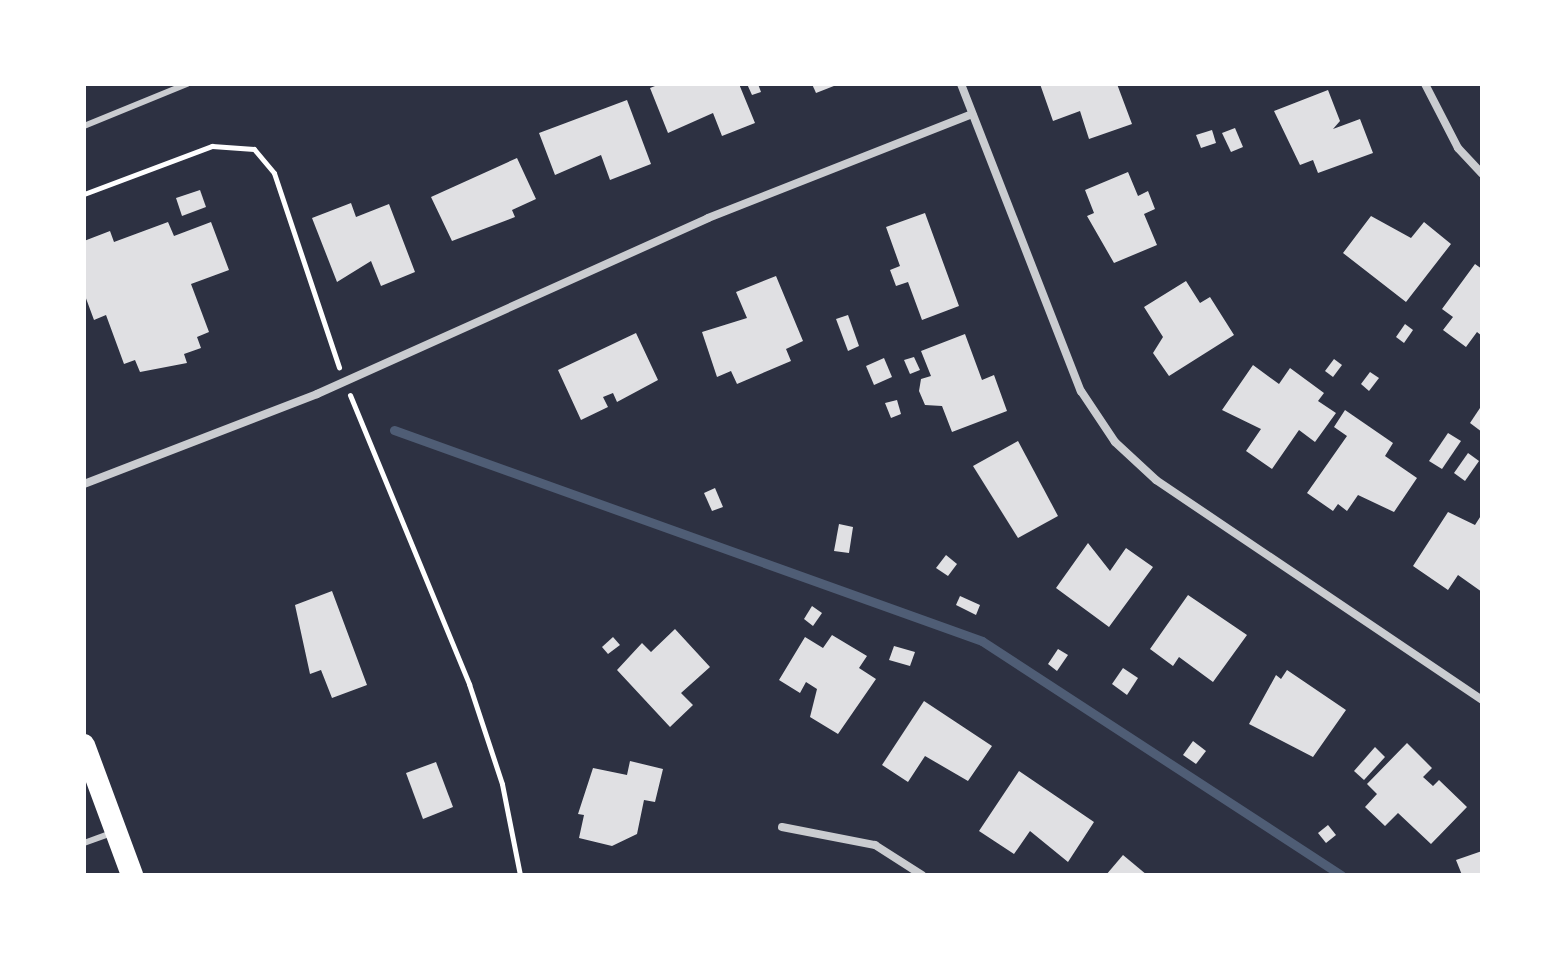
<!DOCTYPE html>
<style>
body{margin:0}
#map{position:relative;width:1566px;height:959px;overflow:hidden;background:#2d3142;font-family:Rubik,sans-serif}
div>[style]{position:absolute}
.stream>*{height:9px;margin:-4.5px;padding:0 4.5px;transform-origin:4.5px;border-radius:4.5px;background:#4f5d75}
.building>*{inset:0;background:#e0e0e3}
.path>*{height:5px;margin:-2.5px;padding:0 2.5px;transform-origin:2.5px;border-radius:2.5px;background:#fff}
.service>*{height:6px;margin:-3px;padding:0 3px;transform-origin:3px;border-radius:3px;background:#caccd0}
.minor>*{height:8px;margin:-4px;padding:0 4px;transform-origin:4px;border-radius:4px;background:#caccd0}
.trunk>*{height:22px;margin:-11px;padding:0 11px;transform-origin:11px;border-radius:11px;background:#fff}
span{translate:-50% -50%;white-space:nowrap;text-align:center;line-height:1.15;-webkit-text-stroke:6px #fff;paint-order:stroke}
.frame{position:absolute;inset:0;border:86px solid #fff;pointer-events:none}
</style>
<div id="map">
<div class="stream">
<div style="left:394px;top:430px;width:625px;rotate:19.74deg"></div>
<div style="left:982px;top:641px;width:429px;rotate:33.1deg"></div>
</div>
<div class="building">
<div style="clip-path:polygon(660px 84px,739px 84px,755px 123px,722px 136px,713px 113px,668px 133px,650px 88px)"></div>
<div style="clip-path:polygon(747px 84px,758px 84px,761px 92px,752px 95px)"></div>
<div style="clip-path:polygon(812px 84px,839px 84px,816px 93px)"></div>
<div style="clip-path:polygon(1040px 84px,1117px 84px,1132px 124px,1089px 139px,1080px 111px,1053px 121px)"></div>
<div style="clip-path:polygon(1328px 90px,1340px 121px,1333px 129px,1360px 119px,1373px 153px,1318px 173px,1313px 160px,1300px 165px,1274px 111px)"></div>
<div style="clip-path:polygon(627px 100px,651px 164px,610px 180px,601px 155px,555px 175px,539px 133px)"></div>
<div style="clip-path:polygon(1235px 128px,1243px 147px,1231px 152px,1222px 133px)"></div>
<div style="clip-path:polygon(1212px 130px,1216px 143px,1201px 148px,1196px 135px)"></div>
<div style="clip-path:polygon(517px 158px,536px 199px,512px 210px,515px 217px,452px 241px,431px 197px)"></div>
<div style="clip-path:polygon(1128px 172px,1138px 196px,1148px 191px,1155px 209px,1144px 214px,1157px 245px,1114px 263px,1087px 216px,1094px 213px,1085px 190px)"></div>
<div style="clip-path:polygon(200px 190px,206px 207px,182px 216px,176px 198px)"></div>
<div style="clip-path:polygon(351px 203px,356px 217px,389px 204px,415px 272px,381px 286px,371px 261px,337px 282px,312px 218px)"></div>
<div style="clip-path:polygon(925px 213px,959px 306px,922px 320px,908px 282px,896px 286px,890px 270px,900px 266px,886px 227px)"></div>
<div style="clip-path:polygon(1371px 216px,1411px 238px,1424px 222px,1451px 244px,1406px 302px,1343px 253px)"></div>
<div style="clip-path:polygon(168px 222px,174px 236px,211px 222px,229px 270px,191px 284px,209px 332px,197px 337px,201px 348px,184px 354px,187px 363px,140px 372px,135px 360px,124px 364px,106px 315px,94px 320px,84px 293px,84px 241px,110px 231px,114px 242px)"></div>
<div style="clip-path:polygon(1475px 264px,1482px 269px,1482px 336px,1477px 332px,1466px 347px,1443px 330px,1453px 317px,1442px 309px)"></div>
<div style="clip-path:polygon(776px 276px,803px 341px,786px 349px,791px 361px,737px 384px,731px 371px,717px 377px,702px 332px,747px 318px,736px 292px)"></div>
<div style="clip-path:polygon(1186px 281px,1200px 303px,1210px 297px,1234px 335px,1169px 376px,1153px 353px,1163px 337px,1144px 307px)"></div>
<div style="clip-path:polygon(848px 315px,859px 346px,848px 351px,836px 319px)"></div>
<div style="clip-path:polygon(1405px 324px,1413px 330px,1404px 343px,1396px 337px)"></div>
<div style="clip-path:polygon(636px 333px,658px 380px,617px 402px,613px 393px,603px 397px,608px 407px,581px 420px,558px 370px)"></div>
<div style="clip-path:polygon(965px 334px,982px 380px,994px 375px,1007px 411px,952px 432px,942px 406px,925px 405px,919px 391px,921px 379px,931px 376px,921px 351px)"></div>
<div style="clip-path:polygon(914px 357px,920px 370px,910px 374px,904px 360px)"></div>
<div style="clip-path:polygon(884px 358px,892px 377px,874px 385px,866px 366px)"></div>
<div style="clip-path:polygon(1334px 359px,1342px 365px,1333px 377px,1325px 371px)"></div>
<div style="clip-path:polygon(1253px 365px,1279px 384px,1290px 368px,1324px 393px,1318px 401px,1336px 413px,1315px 442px,1299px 430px,1272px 469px,1246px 451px,1261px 429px,1222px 410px)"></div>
<div style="clip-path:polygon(1370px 372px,1379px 378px,1369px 391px,1361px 384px)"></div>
<div style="clip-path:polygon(897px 400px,901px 414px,891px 418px,885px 403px)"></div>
<div style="clip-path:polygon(1482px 405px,1482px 432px,1470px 423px)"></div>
<div style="clip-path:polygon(1345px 410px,1393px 443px,1385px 456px,1417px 478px,1394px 512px,1358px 495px,1347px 511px,1338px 504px,1333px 511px,1307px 493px,1347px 436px,1334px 427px)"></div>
<div style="clip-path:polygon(1448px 433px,1461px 441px,1442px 469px,1429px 461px)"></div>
<div style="clip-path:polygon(1018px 441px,1058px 516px,1018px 538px,973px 466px)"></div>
<div style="clip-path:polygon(1468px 453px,1479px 461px,1465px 481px,1454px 473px)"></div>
<div style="clip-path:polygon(715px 488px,723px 507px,712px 511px,704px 493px)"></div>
<div style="clip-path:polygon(1448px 512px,1475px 525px,1482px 514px,1482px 592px,1458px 575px,1448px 590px,1413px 566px)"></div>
<div style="clip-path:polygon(839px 524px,853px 527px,849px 553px,834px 551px)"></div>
<div style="clip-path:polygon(1088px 543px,1110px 571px,1126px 548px,1153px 567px,1109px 627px,1056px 588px)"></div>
<div style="clip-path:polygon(946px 555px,957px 564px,948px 576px,936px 568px)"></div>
<div style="clip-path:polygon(332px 591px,367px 685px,332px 698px,321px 670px,310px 674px,295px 605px)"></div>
<div style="clip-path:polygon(1188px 595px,1247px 635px,1213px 682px,1179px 657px,1173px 666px,1150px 649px)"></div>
<div style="clip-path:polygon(960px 596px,980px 605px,976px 615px,956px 605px)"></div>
<div style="clip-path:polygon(812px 606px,822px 613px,813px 626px,804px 619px)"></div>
<div style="clip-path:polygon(675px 629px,710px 667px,681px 693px,693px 705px,670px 727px,617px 670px,642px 643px,651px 652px)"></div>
<div style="clip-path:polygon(832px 635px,867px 656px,859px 668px,876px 679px,838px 734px,810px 717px,817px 689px,806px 682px,800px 693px,779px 680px,805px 637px,823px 648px)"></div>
<div style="clip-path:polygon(613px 637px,620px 645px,608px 654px,602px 647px)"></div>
<div style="clip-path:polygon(894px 646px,915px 652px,910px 666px,889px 660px)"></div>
<div style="clip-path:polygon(1058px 649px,1068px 655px,1057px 671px,1048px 664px)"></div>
<div style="clip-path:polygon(1123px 668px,1138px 678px,1127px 695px,1112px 684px)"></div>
<div style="clip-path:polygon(1287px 670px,1346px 710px,1313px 757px,1249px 724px,1276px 675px,1281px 679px)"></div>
<div style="clip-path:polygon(924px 701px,992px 746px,968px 781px,925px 756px,908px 782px,882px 765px)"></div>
<div style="clip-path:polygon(1193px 741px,1206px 751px,1196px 764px,1183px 755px)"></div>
<div style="clip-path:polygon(1407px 743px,1432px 768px,1423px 777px,1433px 786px,1439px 780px,1467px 807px,1431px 844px,1398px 813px,1385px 826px,1365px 807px,1377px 794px,1367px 784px)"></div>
<div style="clip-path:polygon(1375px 747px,1385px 757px,1364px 780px,1354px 771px)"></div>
<div style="clip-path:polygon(630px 761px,663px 769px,655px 802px,644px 800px,637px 834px,612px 846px,579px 838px,584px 815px,578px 814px,593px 768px,627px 775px)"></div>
<div style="clip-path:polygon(436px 762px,453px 807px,423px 819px,406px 773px)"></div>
<div style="clip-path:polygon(1019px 771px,1094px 822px,1068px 862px,1030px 831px,1014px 854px,979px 831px)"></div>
<div style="clip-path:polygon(1328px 825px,1336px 835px,1326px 843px,1318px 833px)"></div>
<div style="clip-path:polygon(1482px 851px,1482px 875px,1462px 875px,1456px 860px)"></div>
<div style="clip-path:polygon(1123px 855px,1147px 875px,1106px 875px)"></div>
</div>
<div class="path">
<div style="left:84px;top:194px;width:137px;rotate:-20.6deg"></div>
<div style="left:212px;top:146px;width:42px;rotate:4.1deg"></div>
<div style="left:254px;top:149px;width:31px;rotate:50deg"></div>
<div style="left:274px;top:173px;width:205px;rotate:71.5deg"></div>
<div style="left:350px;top:395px;width:313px;rotate:67.6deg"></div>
<div style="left:469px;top:684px;width:105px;rotate:71.7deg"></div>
<div style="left:502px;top:784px;width:93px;rotate:78.8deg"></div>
</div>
<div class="service">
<div style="left:84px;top:126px;width:111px;rotate:-22.2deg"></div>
<div style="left:84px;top:843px;width:29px;rotate:-20deg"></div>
</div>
<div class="minor">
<div style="left:961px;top:84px;width:330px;rotate:68.7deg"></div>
<div style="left:1081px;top:391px;width:61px;rotate:56.3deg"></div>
<div style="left:1115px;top:442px;width:56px;rotate:42.8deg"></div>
<div style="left:1156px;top:480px;width:393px;rotate:34deg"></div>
<div style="left:1425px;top:84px;width:72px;rotate:62.7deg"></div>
<div style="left:1458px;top:148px;width:35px;rotate:47deg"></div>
<div style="left:84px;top:484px;width:250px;rotate:-21.1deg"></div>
<div style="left:317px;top:394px;width:429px;rotate:-24.2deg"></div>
<div style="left:708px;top:218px;width:284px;rotate:-21.5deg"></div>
<div style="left:782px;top:827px;width:95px;rotate:11deg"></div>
<div style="left:875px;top:845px;width:56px;rotate:32.6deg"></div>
</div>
<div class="trunk">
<div style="left:84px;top:745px;width:139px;rotate:69.7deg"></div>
</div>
<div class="frame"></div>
</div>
